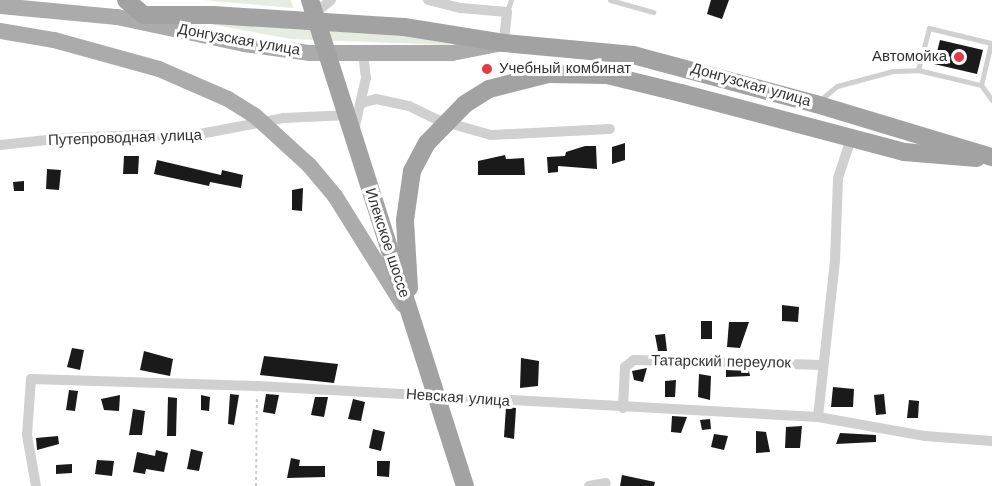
<!DOCTYPE html>
<meta charset="utf-8">
<style>
body{margin:0}
#map{position:relative;width:992px;height:486px;overflow:hidden;background:#fff;font-family:"Work Sans",sans-serif}
div>[style]{position:absolute}
.green>*{inset:0;background:#e6ecdf}
.building>*{inset:0;background:#1a1a1a}
.path>*{height:2px;margin-top:-1px;transform-origin:0;background:repeating-linear-gradient(90deg,#cdcdcd 0 3px,transparent 0 6px)}
.service>*{height:5px;margin:-2.5px;padding:0 2.5px;transform-origin:2.5px;border-radius:2.5px;background:#d0d0d0}
.minor>*{height:10px;margin:-5px;padding:0 5px;transform-origin:5px;border-radius:5px;background:#d0d0d0}
.primary>*{height:16px;margin:-8px;padding:0 8px;transform-origin:8px;border-radius:8px;background:#ababab}
.trunk>*{height:18px;margin:-9px;padding:0 9px;transform-origin:9px;border-radius:9px;background:#a2a2a2}
.primary-bridge>*{height:16px;margin:-8px;padding:0 8px;transform-origin:8px;border-radius:8px;background:#ababab}
.trunk-bridge>*{height:18px;margin:-9px;padding:0 9px;transform-origin:9px;border-radius:9px;background:#a2a2a2}
.dots>*{width:16px;height:16px;translate:-50% -50%;box-sizing:border-box;border:3px solid #fff;border-radius:50%}
span{translate:-50% -50%;white-space:nowrap;text-align:center;line-height:1.15;-webkit-text-stroke:6px #fff;paint-order:stroke}
.street-label{font-size:15px;color:#333}
.poi-label{font-size:15px;color:#333}
.right{translate:-100% -50%;text-align:right}
.left{translate:0 -50%;text-align:left}
</style>
<div id="map">
<div class="green">
<div style="clip-path:polygon(203px 0,291px 0,293px 8px)"></div>
<div style="clip-path:polygon(193px 21px,257px 25px,477px 41px,445px 45px,291px 39px)"></div>
</div>
<div class="building">
<div style="clip-path:polygon(711px 0,729px 0,722px 19px,707px 14px)"></div>
<div style="clip-path:polygon(940px 40px,983px 50px,977px 74px,934px 64px)"></div>
<div style="clip-path:polygon(625px 143px,625px 160px,612px 164px,612px 147px)"></div>
<div style="clip-path:polygon(585px 146px,596px 146px,597px 169px,558px 166px,558px 172px,548px 173px,547px 157px,565px 156px,566px 152px)"></div>
<div style="clip-path:polygon(505px 155px,506px 159px,524px 158px,525px 175px,478px 175px,478px 161px)"></div>
<div style="clip-path:polygon(124px 156px,139px 156px,138px 174px,123px 174px)"></div>
<div style="clip-path:polygon(157px 160px,221px 175px,222px 170px,243px 175px,241px 188px,210px 182px,209px 186px,154px 174px)"></div>
<div style="clip-path:polygon(47px 169px,61px 170px,59px 190px,46px 189px)"></div>
<div style="clip-path:polygon(24px 181px,24px 191px,14px 191px,13px 182px)"></div>
<div style="clip-path:polygon(303px 188px,302px 211px,292px 210px,292px 190px)"></div>
<div style="clip-path:polygon(782px 305px,799px 307px,798px 322px,782px 321px)"></div>
<div style="clip-path:polygon(701px 321px,712px 321px,712px 339px,701px 339px)"></div>
<div style="clip-path:polygon(729px 322px,749px 322px,740px 348px,727px 347px)"></div>
<div style="clip-path:polygon(665px 334px,667px 351px,658px 351px,655px 335px)"></div>
<div style="clip-path:polygon(72px 348px,84px 350px,80px 370px,67px 367px)"></div>
<div style="clip-path:polygon(144px 351px,173px 359px,170px 376px,140px 370px)"></div>
<div style="clip-path:polygon(264px 356px,338px 364px,334px 383px,260px 375px)"></div>
<div style="clip-path:polygon(521px 358px,539px 361px,538px 386px,520px 388px)"></div>
<div style="clip-path:polygon(647px 368px,643px 382px,634px 380px,632px 371px)"></div>
<div style="clip-path:polygon(726px 370px,749px 371px,750px 376px,726px 377px)"></div>
<div style="clip-path:polygon(699px 374px,711px 376px,710px 400px,698px 397px)"></div>
<div style="clip-path:polygon(676px 380px,675px 397px,665px 397px,665px 381px)"></div>
<div style="clip-path:polygon(833px 387px,854px 389px,853px 407px,831px 407px)"></div>
<div style="clip-path:polygon(69px 390px,78px 391px,75px 411px,66px 410px)"></div>
<div style="clip-path:polygon(230px 394px,239px 395px,234px 425px,228px 424px)"></div>
<div style="clip-path:polygon(266px 394px,279px 395px,275px 414px,263px 412px)"></div>
<div style="clip-path:polygon(884px 394px,886px 414px,876px 415px,874px 395px)"></div>
<div style="clip-path:polygon(120px 395px,119px 411px,104px 410px,101px 399px)"></div>
<div style="clip-path:polygon(201px 395px,210px 397px,209px 411px,201px 410px)"></div>
<div style="clip-path:polygon(168px 397px,177px 398px,176px 436px,167px 436px)"></div>
<div style="clip-path:polygon(315px 397px,328px 397px,324px 417px,311px 415px)"></div>
<div style="clip-path:polygon(353px 399px,365px 402px,361px 421px,348px 419px)"></div>
<div style="clip-path:polygon(909px 400px,919px 401px,918px 418px,907px 418px)"></div>
<div style="clip-path:polygon(506px 407px,516px 408px,514px 439px,504px 437px)"></div>
<div style="clip-path:polygon(133px 409px,145px 411px,142px 435px,129px 435px)"></div>
<div style="clip-path:polygon(672px 416px,687px 417px,681px 433px,671px 432px)"></div>
<div style="clip-path:polygon(710px 419px,711px 429px,702px 430px,700px 420px)"></div>
<div style="clip-path:polygon(802px 426px,800px 448px,785px 448px,786px 427px)"></div>
<div style="clip-path:polygon(373px 429px,385px 432px,381px 451px,369px 448px)"></div>
<div style="clip-path:polygon(756px 431px,766px 432px,770px 452px,756px 453px)"></div>
<div style="clip-path:polygon(840px 433px,876px 435px,876px 442px,836px 444px)"></div>
<div style="clip-path:polygon(714px 434px,728px 436px,724px 450px,711px 447px)"></div>
<div style="clip-path:polygon(58px 436px,59px 444px,37px 450px,36px 438px)"></div>
<div style="clip-path:polygon(191px 449px,203px 452px,199px 471px,187px 469px)"></div>
<div style="clip-path:polygon(156px 450px,168px 453px,164px 472px,146px 469px,145px 474px,133px 472px,137px 452px,155px 456px)"></div>
<div style="clip-path:polygon(291px 458px,300px 460px,299px 466px,325px 466px,325px 477px,287px 478px)"></div>
<div style="clip-path:polygon(97px 460px,114px 461px,112px 476px,95px 474px)"></div>
<div style="clip-path:polygon(377px 461px,390px 461px,389px 477px,377px 476px)"></div>
<div style="clip-path:polygon(72px 464px,72px 473px,56px 474px,56px 465px)"></div>
<div style="clip-path:polygon(622px 475px,655px 482px,654px 486px,620px 486px)"></div>
</div>
<div class="path">
<div style="left:256px;top:486px;width:90px;rotate:-89.4deg"></div>
</div>
<div class="service">
<div style="left:610px;top:0;width:45px;rotate:15.6deg"></div>
<div style="left:507px;top:12px;width:13px;rotate:-72deg"></div>
<div style="left:981px;top:85px;width:43px;rotate:-76.6deg"></div>
<div style="left:991px;top:43px;width:64px;rotate:-166.4deg"></div>
<div style="left:929px;top:28px;width:43px;rotate:104.7deg"></div>
<div style="left:918px;top:70px;width:65px;rotate:13.4deg"></div>
<div style="left:981px;top:85px;width:19px;rotate:54deg"></div>
<div style="left:819px;top:101px;width:23px;rotate:-40deg"></div>
<div style="left:837px;top:86px;width:58px;rotate:-15deg"></div>
<div style="left:893px;top:71px;width:25px;rotate:-2deg"></div>
</div>
<div class="minor">
<div style="left:428px;top:0;width:34px;rotate:14deg"></div>
<div style="left:461px;top:8px;width:46px;rotate:5deg"></div>
<div style="left:507px;top:12px;width:31px;rotate:96deg"></div>
<div style="left:310px;top:17px;width:27px;rotate:-39deg"></div>
<div style="left:362px;top:103px;width:15px;rotate:-16deg"></div>
<div style="left:376px;top:99px;width:34px;rotate:12deg"></div>
<div style="left:409px;top:106px;width:32px;rotate:26deg"></div>
<div style="left:438px;top:120px;width:55px;rotate:15.8deg"></div>
<div style="left:491px;top:135px;width:119px;rotate:-2.9deg"></div>
<div style="left:355px;top:126px;width:49px;rotate:-77.1deg"></div>
<div style="left:366px;top:78px;width:25px;rotate:-97deg"></div>
<div style="left:0;top:145px;width:66px;rotate:-6.1deg"></div>
<div style="left:66px;top:138px;width:79px;rotate:-2.2deg"></div>
<div style="left:145px;top:135px;width:34px;rotate:5deg"></div>
<div style="left:179px;top:138px;width:107px;rotate:-10.8deg"></div>
<div style="left:284px;top:118px;width:65px;rotate:-2.6deg"></div>
<div style="left:623px;top:408px;width:41px;rotate:-87.2deg"></div>
<div style="left:625px;top:367px;width:11px;rotate:-38deg"></div>
<div style="left:634px;top:360px;width:189px;rotate:1.5deg"></div>
<div style="left:818px;top:417px;width:157px;rotate:-83.8deg"></div>
<div style="left:835px;top:261px;width:83px;rotate:-87.9deg"></div>
<div style="left:838px;top:178px;width:41px;rotate:-71.6deg"></div>
<div style="left:36px;top:486px;width:52px;rotate:-100deg"></div>
<div style="left:27px;top:435px;width:56px;rotate:-85.9deg"></div>
<div style="left:31px;top:379px;width:227px;rotate:1.8deg"></div>
<div style="left:258px;top:386px;width:561px;rotate:3.17deg"></div>
<div style="left:818px;top:417px;width:109px;rotate:10.1deg"></div>
<div style="left:925px;top:436px;width:67px;rotate:4.3deg"></div>
<div style="left:589px;top:486px;width:17px;rotate:-10deg"></div>
</div>
<div class="primary">
<div style="left:0;top:6px;width:118px;rotate:5.4deg"></div>
<div style="left:117px;top:17px;width:130px;rotate:12deg"></div>
<div style="left:244px;top:44px;width:67px;rotate:7.8deg"></div>
<div style="left:310px;top:53px;width:142px"></div>
<div style="left:452px;top:53px;width:52px;rotate:-11.1deg"></div>
<div style="left:0;top:31px;width:55px;rotate:9.5deg"></div>
</div>
<div class="trunk">
<div style="left:126px;top:0;width:23px;rotate:40deg"></div>
<div style="left:144px;top:15px;width:69px"></div>
<div style="left:213px;top:15px;width:191px;rotate:3.6deg"></div>
<div style="left:404px;top:27px;width:101px;rotate:9.1deg"></div>
<div style="left:504px;top:43px;width:130px;rotate:5.3deg"></div>
<div style="left:633px;top:55px;width:189px;rotate:15deg"></div>
<div style="left:816px;top:104px;width:184px;rotate:16.8deg"></div>
<div style="left:681px;top:93px;width:231px;rotate:14.8deg"></div>
<div style="left:904px;top:152px;width:73px;rotate:4.7deg"></div>
</div>
<div class="primary-bridge">
<div style="left:54px;top:40px;width:109px;rotate:15.4deg"></div>
<div style="left:159px;top:69px;width:75px;rotate:23.5deg"></div>
<div style="left:228px;top:99px;width:31px;rotate:32deg"></div>
<div style="left:254px;top:115px;width:74px;rotate:42.3deg"></div>
<div style="left:309px;top:165px;width:40px;rotate:50deg"></div>
<div style="left:335px;top:196px;width:128px;rotate:58deg"></div>
</div>
<div class="trunk-bridge">
<div style="left:310px;top:0;width:510px;rotate:72.31deg"></div>
<div style="left:409px;top:288px;width:68px;rotate:-93.4deg"></div>
<div style="left:405px;top:220px;width:49px;rotate:-81.9deg"></div>
<div style="left:412px;top:171px;width:32px;rotate:-62deg"></div>
<div style="left:427px;top:143px;width:54px;rotate:-45.7deg"></div>
<div style="left:465px;top:104px;width:28px;rotate:-32deg"></div>
<div style="left:489px;top:89px;width:61px;rotate:-14.3deg"></div>
<div style="left:548px;top:74px;width:59px;rotate:1deg"></div>
<div style="left:607px;top:75px;width:76px;rotate:13.7deg"></div>
</div>
<div class="dots">
<div style="left:959px;top:57px;background:#e63946"></div>
<div style="left:487px;top:69px;background:#e63946"></div>
</div>
<div class="street-label">
<span style="left:239px;top:40px;rotate:10deg">Донгузская улица</span>
<span style="left:751px;top:85px;rotate:16deg">Донгузская улица</span>
<span style="left:125px;top:138px;rotate:-2deg">Путепроводная улица</span>
<span style="left:387px;top:243px;rotate:72deg">Илекское шоссе</span>
<span style="left:721px;top:362px;rotate:1deg">Татарский переулок</span>
<span style="left:458px;top:398px;rotate:4deg">Невская улица</span>
</div>
<div class="poi-label">
<span class="right" style="left:947px;top:57px">Автомойка</span>
<span class="left" style="left:499px;top:69px">Учебный комбинат</span>
</div>
</div>
